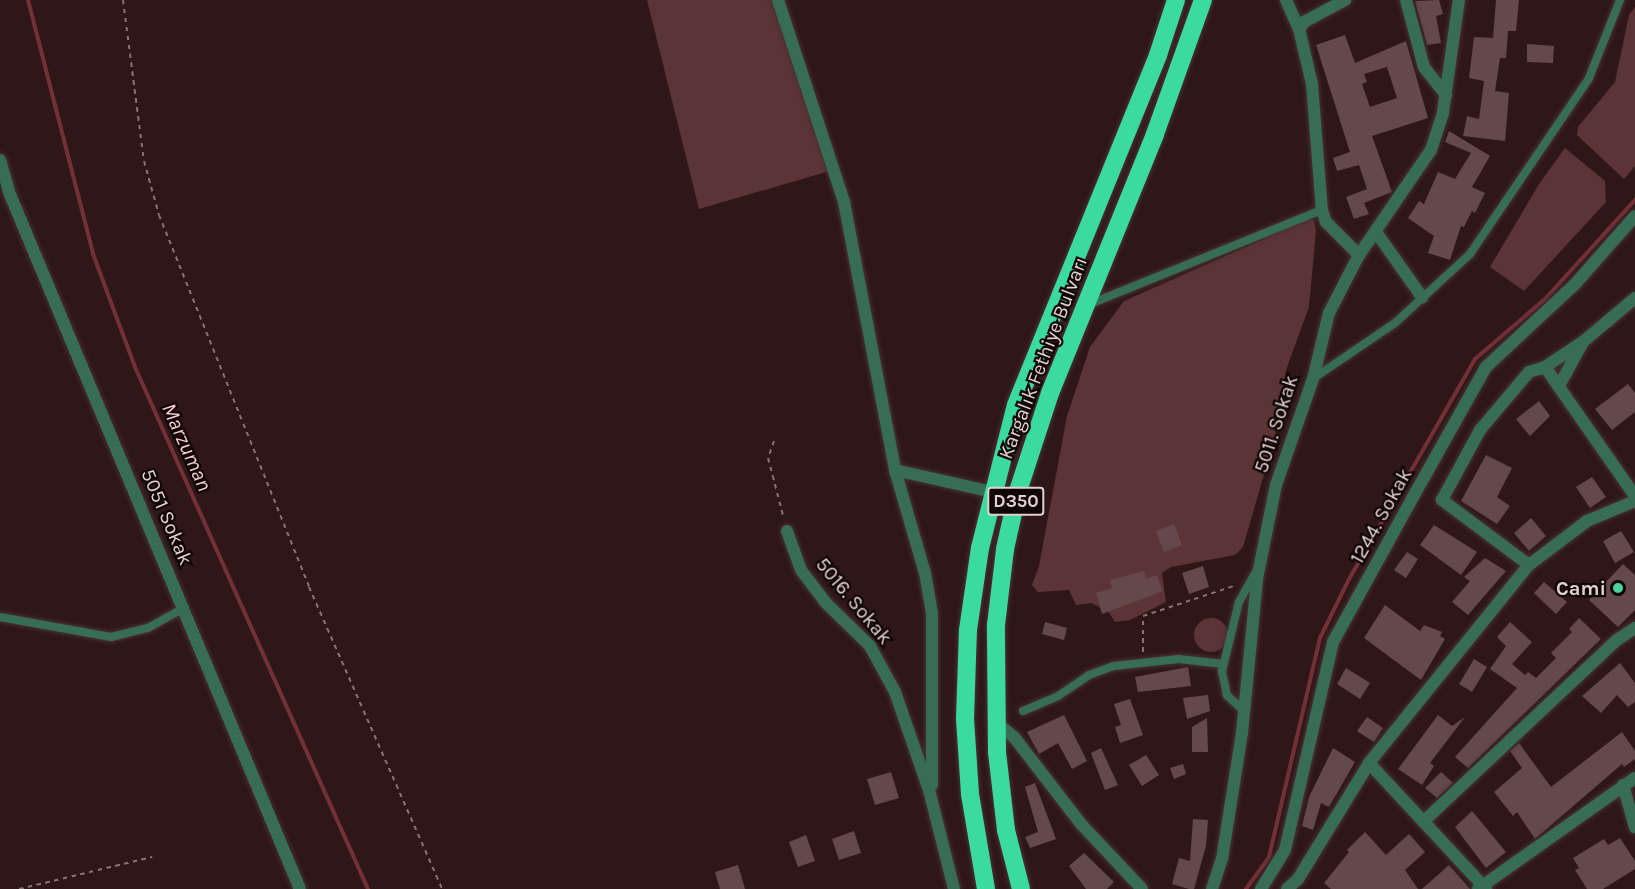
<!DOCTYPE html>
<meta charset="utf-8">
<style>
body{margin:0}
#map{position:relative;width:1635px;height:889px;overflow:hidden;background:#2f1718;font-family:Karla,sans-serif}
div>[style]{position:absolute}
.green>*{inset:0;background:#5d3436}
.round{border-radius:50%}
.stream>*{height:4px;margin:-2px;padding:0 2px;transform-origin:2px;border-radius:2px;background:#743037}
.building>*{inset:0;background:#65494a}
.path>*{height:2px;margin-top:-1px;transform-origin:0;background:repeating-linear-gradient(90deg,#887374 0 4.5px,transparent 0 9px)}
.roads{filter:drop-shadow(0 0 2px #483132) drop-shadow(0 0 2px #483132)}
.lane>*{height:8px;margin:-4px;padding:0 4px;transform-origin:4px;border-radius:4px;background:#376d55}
.street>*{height:12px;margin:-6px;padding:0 6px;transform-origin:6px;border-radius:6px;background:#376d55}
.highway>*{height:18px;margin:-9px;padding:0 9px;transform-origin:9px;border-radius:9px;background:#3bda9f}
.dots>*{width:16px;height:16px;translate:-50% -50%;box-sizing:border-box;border:3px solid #100606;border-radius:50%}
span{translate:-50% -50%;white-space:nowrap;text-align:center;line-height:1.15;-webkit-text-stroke:4.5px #100606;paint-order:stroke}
.shield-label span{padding:2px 4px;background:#100606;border:2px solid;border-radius:4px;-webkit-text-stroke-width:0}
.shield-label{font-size:18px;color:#e3d1d1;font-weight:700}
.street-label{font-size:20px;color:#e3d1d1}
.poi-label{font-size:20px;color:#e3d1d1;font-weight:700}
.right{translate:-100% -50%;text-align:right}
.water-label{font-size:21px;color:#facdce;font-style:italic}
</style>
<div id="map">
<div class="green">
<div style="clip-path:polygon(647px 0,775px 0,833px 170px,699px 209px)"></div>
<div style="clip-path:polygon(1635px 7px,1635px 166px,1624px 179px,1577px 135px,1578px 127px,1615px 82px,1629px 15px)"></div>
<div style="clip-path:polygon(1565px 148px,1605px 181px,1606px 202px,1524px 291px,1490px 267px,1539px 184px)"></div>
<div style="clip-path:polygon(1306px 220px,1314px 220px,1316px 231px,1309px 307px,1286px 370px,1275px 436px,1243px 547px,1235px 555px,1171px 567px,1162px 573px,1166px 602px,1130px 620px,1115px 622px,1108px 611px,1091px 603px,1076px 605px,1069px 590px,1038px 592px,1032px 585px,1039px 566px,1067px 416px,1090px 347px,1124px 301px)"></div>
<div class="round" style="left:1194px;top:618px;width:34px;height:34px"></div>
</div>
<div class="stream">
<div style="left:28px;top:0;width:262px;rotate:75.6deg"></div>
<div style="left:93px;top:254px;width:121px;rotate:69.6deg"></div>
<div style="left:135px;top:367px;width:572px;rotate:65.95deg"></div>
<div style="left:1246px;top:889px;width:39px;rotate:-54deg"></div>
<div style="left:1269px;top:857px;width:225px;rotate:-76.9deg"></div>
<div style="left:1320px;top:638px;width:64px;rotate:-63.8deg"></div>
<div style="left:1348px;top:581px;width:256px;rotate:-60.2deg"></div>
<div style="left:1475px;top:359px;width:92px;rotate:-40.6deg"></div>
<div style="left:1545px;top:299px;width:134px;rotate:-47.7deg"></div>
</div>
<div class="building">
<div style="clip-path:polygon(1439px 0,1443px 14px,1436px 16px,1441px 43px,1427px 45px,1415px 1px)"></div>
<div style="clip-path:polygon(1496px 0,1519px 0,1516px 31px,1508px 31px,1506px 58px,1500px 58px,1495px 91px,1509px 93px,1505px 141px,1463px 136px,1467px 116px,1479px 119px,1484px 81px,1469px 78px,1474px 37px,1493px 38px)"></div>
<div style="clip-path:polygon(evenodd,1345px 35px,1355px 63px,1406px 41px,1428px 118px,1372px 136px,1392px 192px,1364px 203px,1369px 214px,1354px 219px,1346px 197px,1367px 189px,1359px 165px,1337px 171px,1333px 158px,1350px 152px,1316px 45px,1345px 35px,1387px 67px,1397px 98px,1370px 107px,1362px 84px,1367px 82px,1364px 74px,1387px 67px)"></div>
<div style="clip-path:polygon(1527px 44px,1554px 46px,1553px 63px,1527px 62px)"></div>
<div style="clip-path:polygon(1449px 131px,1490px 156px,1472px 187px,1485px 193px,1475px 213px,1472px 211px,1464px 227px,1461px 226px,1450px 260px,1428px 253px,1434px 236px,1408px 218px,1419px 201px,1424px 204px,1438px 172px,1455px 179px,1471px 153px,1445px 142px)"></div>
<div style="clip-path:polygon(1628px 384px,1635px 393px,1635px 412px,1612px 430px,1595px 409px)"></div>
<div style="clip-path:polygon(1539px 401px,1550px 416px,1530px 436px,1516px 419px)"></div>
<div style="clip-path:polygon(1486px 455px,1512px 468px,1497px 497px,1510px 506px,1497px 524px,1461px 501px)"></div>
<div style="clip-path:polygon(1592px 477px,1606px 497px,1590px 508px,1576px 487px)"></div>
<div style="clip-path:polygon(1531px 518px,1546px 536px,1529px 551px,1514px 533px)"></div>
<div style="clip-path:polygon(1174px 524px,1182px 545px,1164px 552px,1156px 531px)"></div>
<div style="clip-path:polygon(1434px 525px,1477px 552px,1461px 575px,1420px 545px)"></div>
<div style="clip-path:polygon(1621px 531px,1634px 552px,1615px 563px,1603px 541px)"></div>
<div style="clip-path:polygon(1407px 552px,1418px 559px,1406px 578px,1394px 570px)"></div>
<div style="clip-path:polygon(1485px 558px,1506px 571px,1468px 615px,1452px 602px,1470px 581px,1464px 577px)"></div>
<div style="clip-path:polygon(1623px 564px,1635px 575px,1635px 610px,1618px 627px,1589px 600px)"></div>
<div style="clip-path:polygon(1203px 566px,1209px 587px,1189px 594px,1182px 573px)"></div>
<div style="clip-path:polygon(1144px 571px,1146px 579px,1157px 575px,1163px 591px,1102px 614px,1096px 593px,1112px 588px,1110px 580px)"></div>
<div style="clip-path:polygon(1544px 582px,1567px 602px,1556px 614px,1534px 593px)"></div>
<div style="clip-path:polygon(1385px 605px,1420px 631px,1424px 625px,1442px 632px,1440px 636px,1445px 639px,1421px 680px,1364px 638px)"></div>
<div style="clip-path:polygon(1579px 618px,1601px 639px,1468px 768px,1455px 757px,1517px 688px,1490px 669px,1506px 646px,1497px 637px,1510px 622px,1532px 642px,1512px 664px,1525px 675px,1528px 672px,1536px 678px,1556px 658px,1551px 653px,1572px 632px,1569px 629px)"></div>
<div style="clip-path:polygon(1045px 622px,1067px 628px,1064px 640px,1042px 634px)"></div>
<div style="clip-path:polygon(1474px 659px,1487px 667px,1472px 692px,1459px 684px)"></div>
<div style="clip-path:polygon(1620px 663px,1635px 683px,1635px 702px,1628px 707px,1617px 695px,1601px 713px,1582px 696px)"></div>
<div style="clip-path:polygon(1188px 667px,1191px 686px,1138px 692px,1135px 677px)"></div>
<div style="clip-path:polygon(1346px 668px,1370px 683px,1360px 699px,1337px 684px)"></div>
<div style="clip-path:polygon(1208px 695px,1210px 711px,1187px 719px,1183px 698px)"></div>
<div style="clip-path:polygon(1130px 699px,1143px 735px,1120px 743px,1115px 727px,1121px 725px,1114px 704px)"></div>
<div style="clip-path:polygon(1064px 715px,1087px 761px,1072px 769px,1058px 743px,1039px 754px,1027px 732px)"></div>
<div style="clip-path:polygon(1438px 715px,1452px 726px,1465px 717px,1430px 763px,1434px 766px,1422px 785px,1398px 769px)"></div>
<div style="clip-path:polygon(1367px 717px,1383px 728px,1374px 742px,1357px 731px)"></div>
<div style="clip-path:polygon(1207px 718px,1208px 752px,1192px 752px,1192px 727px)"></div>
<div style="clip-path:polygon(1622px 732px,1635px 751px,1635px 759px,1624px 767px,1622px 764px,1535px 839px,1517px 812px,1513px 816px,1494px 792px,1522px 768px,1510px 751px,1519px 743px,1551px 787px)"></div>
<div style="clip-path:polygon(1101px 748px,1118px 785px,1105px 790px,1091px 753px)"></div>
<div style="clip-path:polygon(1333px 748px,1355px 762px,1329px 807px,1321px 803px,1313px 830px,1302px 826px,1309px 797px)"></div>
<div style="clip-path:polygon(1146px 755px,1159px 775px,1142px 786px,1129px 765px)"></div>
<div style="clip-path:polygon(1183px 764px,1186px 774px,1174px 779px,1170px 768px)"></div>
<div style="clip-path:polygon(891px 772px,899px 798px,875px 805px,867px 779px)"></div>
<div style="clip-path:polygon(1441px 772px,1453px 783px,1437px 798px,1425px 788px)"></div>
<div style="clip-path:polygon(1035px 783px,1056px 839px,1030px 848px,1025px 837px,1038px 832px,1025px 787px)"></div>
<div style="clip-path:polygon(1472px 811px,1506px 852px,1486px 868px,1455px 827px)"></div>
<div style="clip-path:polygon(1193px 819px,1208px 820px,1206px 846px,1194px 889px,1189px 889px,1172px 884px,1179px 858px,1190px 861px)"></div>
<div style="clip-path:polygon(854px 831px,861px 853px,839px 860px,832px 839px)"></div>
<div style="clip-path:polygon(1365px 832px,1386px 855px,1409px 834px,1425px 852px,1405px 870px,1418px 889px,1331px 889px,1324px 883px,1349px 852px,1347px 850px)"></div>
<div style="clip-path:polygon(806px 835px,815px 861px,798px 867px,789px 842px)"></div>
<div style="clip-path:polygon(1620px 838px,1635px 861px,1635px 869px,1603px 889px,1587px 889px,1575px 870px,1579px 868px,1573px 858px,1604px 839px,1608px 845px)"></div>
<div style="clip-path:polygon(1084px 853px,1114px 882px,1107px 889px,1086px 889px,1069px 866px)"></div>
<div style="clip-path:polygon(738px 865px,745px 889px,720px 889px,715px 872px)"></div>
<div style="clip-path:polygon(1449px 865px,1470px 889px,1422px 889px)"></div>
</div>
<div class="path">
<div style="left:123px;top:0;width:162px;rotate:82.6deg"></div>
<div style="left:144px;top:161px;width:56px;rotate:74.5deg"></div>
<div style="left:159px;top:215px;width:401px;rotate:68deg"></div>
<div style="left:309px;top:587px;width:330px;rotate:66.2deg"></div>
<div style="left:774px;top:441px;width:18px;rotate:109deg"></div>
<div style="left:768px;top:458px;width:63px;rotate:75.3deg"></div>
<div style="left:1143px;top:652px;width:36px;rotate:-90deg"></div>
<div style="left:1143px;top:616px;width:99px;rotate:-18.3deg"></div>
<div style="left:19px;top:889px;width:137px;rotate:-13.5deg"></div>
</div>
<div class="roads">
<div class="lane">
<div style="left:1090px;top:304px;width:250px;rotate:-22.1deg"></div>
<div style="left:1314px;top:378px;width:98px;rotate:-34.2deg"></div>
<div style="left:1395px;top:323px;width:102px;rotate:-42.6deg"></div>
<div style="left:1470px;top:254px;width:212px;rotate:-55.9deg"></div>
<div style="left:1589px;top:78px;width:84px;rotate:-68.3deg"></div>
<div style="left:0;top:617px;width:113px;rotate:10.2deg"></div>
<div style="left:111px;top:637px;width:38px;rotate:-14deg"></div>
<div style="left:148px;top:628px;width:41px;rotate:-29.1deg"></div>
<div style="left:1023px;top:711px;width:38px;rotate:-23deg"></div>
<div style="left:1058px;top:696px;width:37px;rotate:-34deg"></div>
<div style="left:1089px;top:675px;width:27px;rotate:-20deg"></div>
<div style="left:1114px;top:666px;width:65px;rotate:-6.1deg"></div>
<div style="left:1179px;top:659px;width:45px;rotate:6.3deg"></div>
<div style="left:1245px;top:712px;width:25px;rotate:-137deg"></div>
<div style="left:1227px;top:695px;width:25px;rotate:-102deg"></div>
<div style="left:1222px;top:671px;width:71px;rotate:-76.2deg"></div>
<div style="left:1239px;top:602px;width:33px;rotate:-61deg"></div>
</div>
<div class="street">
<div style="left:778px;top:0;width:213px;rotate:71.9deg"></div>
<div style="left:844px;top:202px;width:273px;rotate:79.2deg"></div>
<div style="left:895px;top:470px;width:100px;rotate:12.7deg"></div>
<div style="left:1286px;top:0;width:32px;rotate:66deg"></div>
<div style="left:1299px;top:29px;width:57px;rotate:76.7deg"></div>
<div style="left:1312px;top:84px;width:126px;rotate:85.5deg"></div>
<div style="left:1322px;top:210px;width:13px;rotate:72deg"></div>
<div style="left:1326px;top:222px;width:47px;rotate:45deg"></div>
<div style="left:1406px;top:0;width:69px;rotate:75deg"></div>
<div style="left:1424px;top:67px;width:36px;rotate:52deg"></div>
<div style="left:1299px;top:29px;width:9px;rotate:-54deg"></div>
<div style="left:1304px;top:22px;width:47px;rotate:-28.2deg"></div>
<div style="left:0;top:160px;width:33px;rotate:74deg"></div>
<div style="left:9px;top:192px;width:755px;rotate:67.34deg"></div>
<div style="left:1376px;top:232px;width:80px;rotate:54.7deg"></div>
<div style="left:1545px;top:367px;width:47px;rotate:-33.7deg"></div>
<div style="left:1584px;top:341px;width:67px;rotate:-40.1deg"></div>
<div style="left:1559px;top:386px;width:50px;rotate:-61.4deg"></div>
<div style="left:895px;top:470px;width:107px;rotate:73.8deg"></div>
<div style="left:925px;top:573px;width:41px;rotate:80.1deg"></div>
<div style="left:932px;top:613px;width:172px;rotate:90deg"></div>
<div style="left:787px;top:531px;width:41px;rotate:70.3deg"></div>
<div style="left:801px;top:570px;width:41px;rotate:52.9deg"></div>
<div style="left:826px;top:603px;width:62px;rotate:44.3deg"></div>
<div style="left:870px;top:646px;width:52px;rotate:61.5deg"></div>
<div style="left:895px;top:692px;width:104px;rotate:70.9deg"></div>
<div style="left:929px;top:790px;width:102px;rotate:75.8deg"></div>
<div style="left:1529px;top:565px;width:109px;rotate:-143.2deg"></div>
<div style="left:1442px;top:500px;width:80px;rotate:-61.5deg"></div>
<div style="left:1480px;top:430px;width:76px;rotate:-49.8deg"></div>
<div style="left:1529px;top:372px;width:17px;rotate:-17deg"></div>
<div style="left:1545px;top:367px;width:157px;rotate:55.1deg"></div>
<div style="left:996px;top:722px;width:23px;rotate:40deg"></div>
<div style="left:1014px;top:737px;width:110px;rotate:52.4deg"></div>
<div style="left:1081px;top:824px;width:89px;rotate:46.8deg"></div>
<div style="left:1369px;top:763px;width:172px;rotate:47.1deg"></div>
<div style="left:1623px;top:785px;width:44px;rotate:74.1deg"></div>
<div style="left:1424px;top:821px;width:265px;rotate:-43.2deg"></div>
<div style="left:1617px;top:640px;width:22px;rotate:-34deg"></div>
<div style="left:1212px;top:889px;width:32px;rotate:-72deg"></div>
<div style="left:1222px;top:859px;width:128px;rotate:-81deg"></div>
<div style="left:1242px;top:733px;width:155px;rotate:-84.4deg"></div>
<div style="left:1257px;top:579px;width:96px;rotate:-78.6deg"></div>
<div style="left:1276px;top:485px;width:112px;rotate:-70.8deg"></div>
<div style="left:1313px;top:379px;width:68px;rotate:-76.4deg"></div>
<div style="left:1329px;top:313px;width:65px;rotate:-62.7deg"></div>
<div style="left:1359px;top:255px;width:127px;rotate:-55.6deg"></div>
<div style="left:1431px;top:150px;width:40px;rotate:-72deg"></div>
<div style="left:1443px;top:112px;width:113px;rotate:-81.9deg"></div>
<div style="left:1261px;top:889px;width:46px;rotate:-58.4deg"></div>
<div style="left:1285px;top:850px;width:213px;rotate:-77deg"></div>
<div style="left:1333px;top:642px;width:166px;rotate:-61.1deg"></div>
<div style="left:1413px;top:497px;width:149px;rotate:-60.7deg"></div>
<div style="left:1486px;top:367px;width:123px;rotate:-43deg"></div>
<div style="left:1576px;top:283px;width:89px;rotate:-48.6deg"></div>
<div style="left:1287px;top:889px;width:15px;rotate:-42deg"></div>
<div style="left:1298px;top:879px;width:136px;rotate:-58.5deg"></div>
<div style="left:1369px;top:763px;width:255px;rotate:-51.1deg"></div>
<div style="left:1529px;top:565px;width:73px;rotate:-37.2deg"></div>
<div style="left:1587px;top:521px;width:52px;rotate:-22.6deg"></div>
<div style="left:1478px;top:889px;width:192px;rotate:-35.3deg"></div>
</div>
<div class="highway">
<div style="left:986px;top:889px;width:96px;rotate:-99.6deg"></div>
<div style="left:970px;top:794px;width:75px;rotate:-93.8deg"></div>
<div style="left:965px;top:719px;width:89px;rotate:-88.1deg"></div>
<div style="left:968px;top:630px;width:83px;rotate:-81.7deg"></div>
<div style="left:980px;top:548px;width:147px;rotate:-75.9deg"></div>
<div style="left:1016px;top:405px;width:378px;rotate:-67.9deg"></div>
<div style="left:1158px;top:55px;width:58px;rotate:-71.9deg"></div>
<div style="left:1021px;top:889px;width:61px;rotate:-104.3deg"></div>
<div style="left:1006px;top:830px;width:79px;rotate:-96.6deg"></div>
<div style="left:997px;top:752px;width:127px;rotate:-90.5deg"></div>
<div style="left:996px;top:625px;width:77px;rotate:-83.2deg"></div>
<div style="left:1005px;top:549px;width:59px;rotate:-77.4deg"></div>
<div style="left:1018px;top:491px;width:103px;rotate:-71.9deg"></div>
<div style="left:1050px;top:393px;width:279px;rotate:-67.9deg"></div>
<div style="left:1155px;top:134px;width:142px;rotate:-70.3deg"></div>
</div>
</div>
<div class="dots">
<div style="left:1618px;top:588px;background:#48d49d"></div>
</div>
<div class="shield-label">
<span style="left:1016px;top:501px">D350</span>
</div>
<div class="street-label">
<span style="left:1043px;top:358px;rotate:-69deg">Kargalık Fethiye Bulvarı</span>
<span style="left:1276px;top:424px;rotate:-72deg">5011. Sokak</span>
<span style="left:1381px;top:516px;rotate:-61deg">1244. Sokak</span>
<span style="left:167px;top:517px;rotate:67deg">5051 Sokak</span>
<span style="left:854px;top:601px;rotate:50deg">5016. Sokak</span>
</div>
<div class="poi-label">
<span class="right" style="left:1606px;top:588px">Cami</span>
</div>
<div class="water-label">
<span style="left:187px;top:447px;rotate:66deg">Marzuman</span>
</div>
</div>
